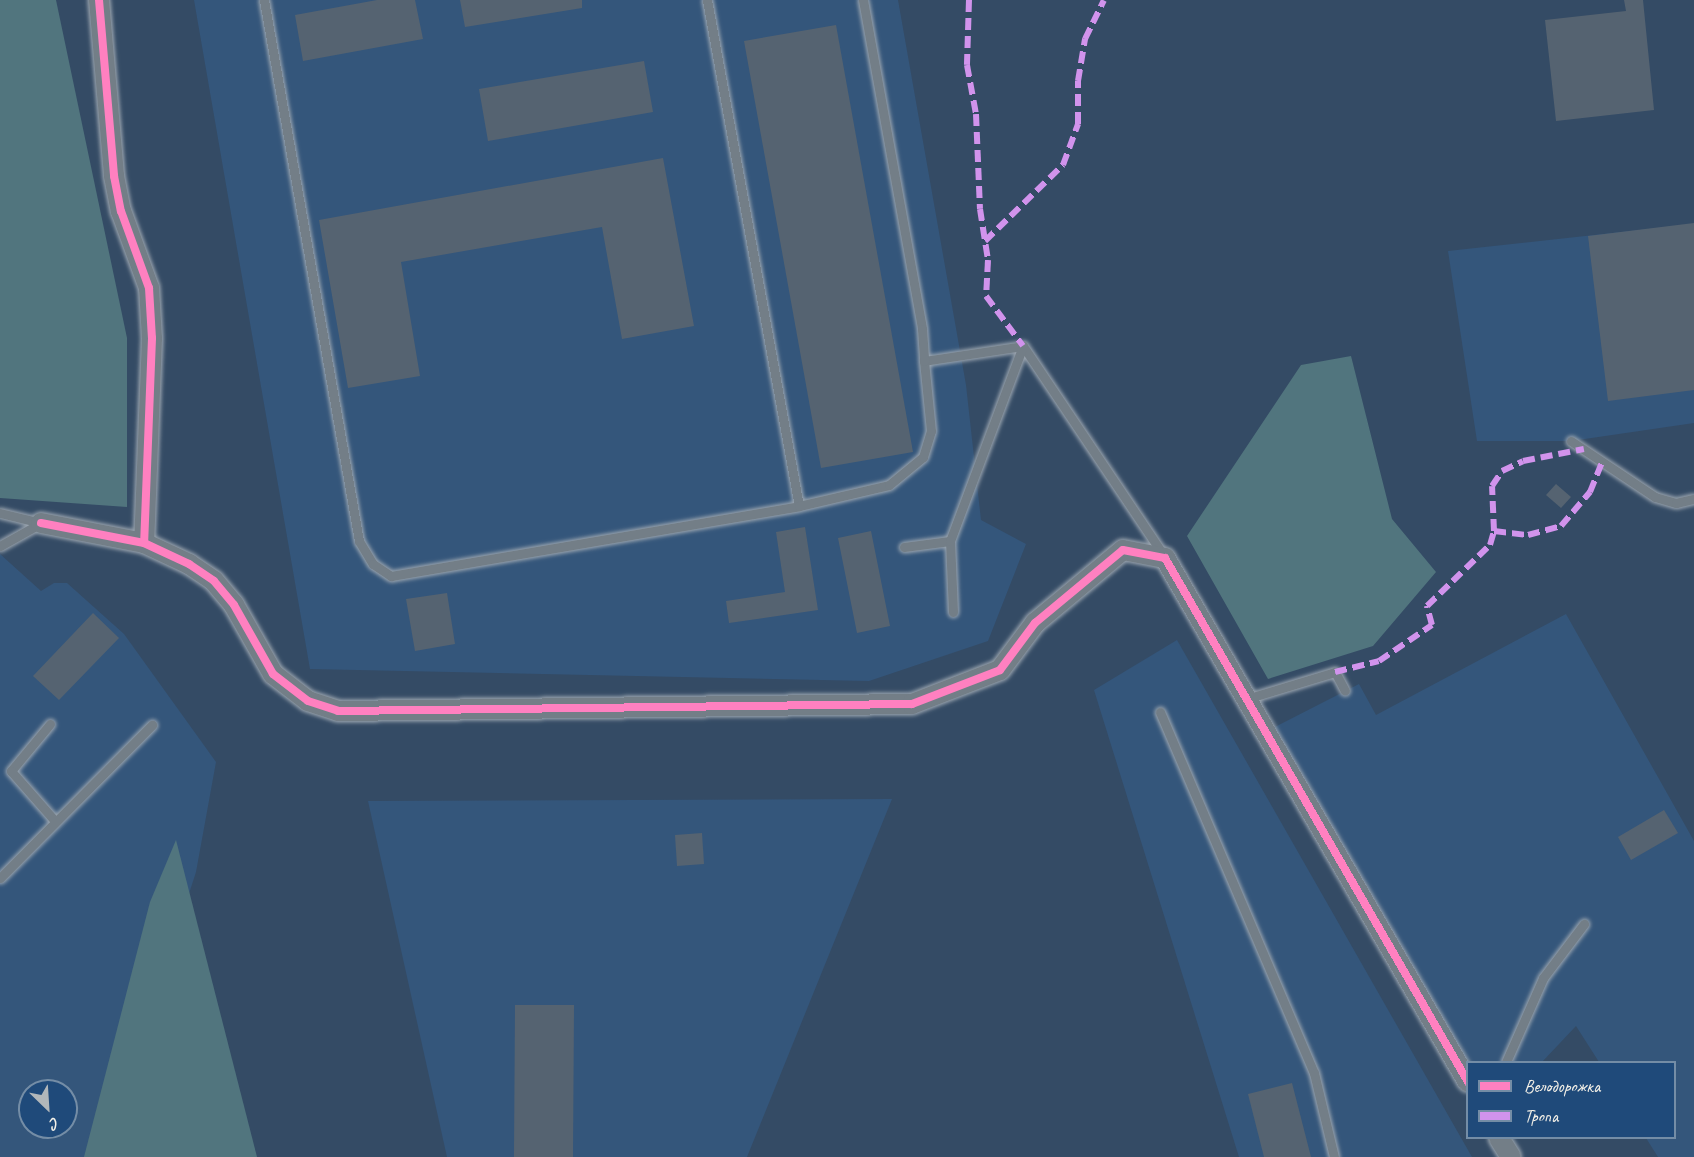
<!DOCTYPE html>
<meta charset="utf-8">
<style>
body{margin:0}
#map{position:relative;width:1694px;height:1157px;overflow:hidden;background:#344b65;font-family:Caveat,sans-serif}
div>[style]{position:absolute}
.built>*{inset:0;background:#34567b}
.green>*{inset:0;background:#51757e}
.building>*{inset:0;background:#556371}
.roads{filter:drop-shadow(0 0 2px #9ba5af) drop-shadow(0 0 2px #9ba5af)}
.service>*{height:9px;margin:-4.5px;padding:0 4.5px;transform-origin:4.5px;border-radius:4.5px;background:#737e87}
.minor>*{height:20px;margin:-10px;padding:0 10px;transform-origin:10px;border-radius:10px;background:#737e87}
.quiet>*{height:6px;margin-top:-3px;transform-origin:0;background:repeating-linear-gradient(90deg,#d193ec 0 12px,transparent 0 18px)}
.cycleway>*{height:8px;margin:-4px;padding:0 4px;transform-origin:4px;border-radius:4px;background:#ff80c0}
span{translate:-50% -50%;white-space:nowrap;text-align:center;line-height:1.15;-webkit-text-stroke:6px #1f4a7a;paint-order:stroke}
.legend{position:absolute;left:1466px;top:1061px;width:210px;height:78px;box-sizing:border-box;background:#1f4a7a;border:2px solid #748da6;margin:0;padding:8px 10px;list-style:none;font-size:18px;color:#f4f1e8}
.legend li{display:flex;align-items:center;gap:12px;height:30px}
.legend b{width:30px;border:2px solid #748da6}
.north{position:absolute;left:18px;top:1079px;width:60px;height:60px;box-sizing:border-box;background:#1f4a7a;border:2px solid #748da6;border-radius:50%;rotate:155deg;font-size:16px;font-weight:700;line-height:24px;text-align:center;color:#f4f1e8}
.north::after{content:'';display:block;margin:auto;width:21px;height:27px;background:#b1b7ba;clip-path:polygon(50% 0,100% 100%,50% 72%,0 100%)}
</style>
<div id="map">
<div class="built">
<div style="clip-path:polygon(194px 0,898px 0,966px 385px,981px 520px,1026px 544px,988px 641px,869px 681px,310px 669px)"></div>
<div style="clip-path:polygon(1694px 224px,1694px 423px,1571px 441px,1477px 441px,1448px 251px)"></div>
<div style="clip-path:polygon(evenodd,0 554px,41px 591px,54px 583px,67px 583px,124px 634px,216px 762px,196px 872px,104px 1157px,0 1157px,0 554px,30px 1091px,66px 1091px,66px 1127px,30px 1127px,30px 1091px)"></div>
<div style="clip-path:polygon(1566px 614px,1694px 841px,1694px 1157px,1658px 1157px,1646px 1138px,1674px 1138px,1674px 1062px,1599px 1062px,1576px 1026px,1542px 1062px,1468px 1062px,1269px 730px,1359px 684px,1376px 715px)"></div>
<div style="clip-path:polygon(1177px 640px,1472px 1157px,1239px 1157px,1094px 690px)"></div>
<div style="clip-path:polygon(892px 799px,747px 1157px,447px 1157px,368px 801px)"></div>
</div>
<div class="green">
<div style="clip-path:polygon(0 0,56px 0,127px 338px,127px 507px,0 498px)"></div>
<div style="clip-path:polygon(1351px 356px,1392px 519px,1436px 572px,1373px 646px,1268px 679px,1187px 536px,1301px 365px)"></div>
<div style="clip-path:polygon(176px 840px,257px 1157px,84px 1157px,150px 902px)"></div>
</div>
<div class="building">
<div style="clip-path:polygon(377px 0,415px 0,423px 39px,303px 61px,295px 15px)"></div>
<div style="clip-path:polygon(460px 0,582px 0,582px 8px,465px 27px)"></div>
<div style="clip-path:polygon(1624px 0,1643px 0,1654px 110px,1556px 121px,1545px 20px,1626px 11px)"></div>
<div style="clip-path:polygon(836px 25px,913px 452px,821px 468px,744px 41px)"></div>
<div style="clip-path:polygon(644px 61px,653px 112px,488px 141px,479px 89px)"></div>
<div style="clip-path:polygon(663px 158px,694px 326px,622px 339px,602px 227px,401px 262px,420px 376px,348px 388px,319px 220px)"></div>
<div style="clip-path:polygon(1694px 223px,1694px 390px,1608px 401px,1588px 236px)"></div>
<div style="clip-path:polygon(1556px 484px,1571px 497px,1561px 508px,1546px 495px)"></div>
<div style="clip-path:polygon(805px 527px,818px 610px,729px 623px,726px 601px,785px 592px,776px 532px)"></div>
<div style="clip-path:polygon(871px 531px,890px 626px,857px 633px,838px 538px)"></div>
<div style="clip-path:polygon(447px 593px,455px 644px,415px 651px,406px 599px)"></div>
<div style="clip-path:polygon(93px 613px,119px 638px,59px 700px,33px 676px)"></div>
<div style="clip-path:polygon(1664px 810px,1678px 833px,1631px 860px,1618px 837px)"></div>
<div style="clip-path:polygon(702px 833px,704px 864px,677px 866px,675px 835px)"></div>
<div style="clip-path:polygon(515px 1005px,574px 1005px,573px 1157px,514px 1157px)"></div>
<div style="clip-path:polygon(1292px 1083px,1311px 1157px,1264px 1157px,1248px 1094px)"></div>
</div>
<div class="roads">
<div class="service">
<div style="left:264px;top:0;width:549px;rotate:80.04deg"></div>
<div style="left:359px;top:541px;width:27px;rotate:59deg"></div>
<div style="left:373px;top:564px;width:22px;rotate:34deg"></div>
<div style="left:391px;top:576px;width:414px;rotate:-9.7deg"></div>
<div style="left:707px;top:0;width:514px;rotate:79.7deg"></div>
<div style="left:799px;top:506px;width:92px;rotate:-13.1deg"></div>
<div style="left:889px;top:485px;width:44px;rotate:-39.5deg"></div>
<div style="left:923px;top:457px;width:27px;rotate:-73deg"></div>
<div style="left:931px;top:431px;width:70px;rotate:-95.7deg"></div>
<div style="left:924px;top:361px;width:100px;rotate:-8.6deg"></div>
<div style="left:1023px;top:346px;width:253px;rotate:56.1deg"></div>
<div style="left:863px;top:0;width:334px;rotate:79.8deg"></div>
<div style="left:922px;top:329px;width:32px;rotate:86deg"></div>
<div style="left:1571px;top:441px;width:101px;rotate:33.7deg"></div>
<div style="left:1655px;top:497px;width:22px;rotate:16deg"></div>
<div style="left:1676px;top:503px;width:18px;rotate:-13deg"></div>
<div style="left:0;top:513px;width:42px;rotate:13.7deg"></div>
<div style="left:0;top:546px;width:47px;rotate:-29.3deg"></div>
<div style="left:904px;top:547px;width:46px;rotate:-7.4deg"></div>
<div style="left:953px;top:612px;width:71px;rotate:-92.4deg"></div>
<div style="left:950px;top:541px;width:208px;rotate:-69.5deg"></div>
<div style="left:1246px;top:699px;width:93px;rotate:-16.9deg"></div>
<div style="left:1335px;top:672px;width:21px;rotate:62deg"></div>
<div style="left:1160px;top:712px;width:392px;rotate:66.9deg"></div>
<div style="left:1314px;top:1073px;width:86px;rotate:76.6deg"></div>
<div style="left:50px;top:724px;width:61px;rotate:129.7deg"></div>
<div style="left:11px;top:771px;width:67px;rotate:48.7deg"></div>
<div style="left:0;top:878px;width:216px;rotate:-45.2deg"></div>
<div style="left:1506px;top:1062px;width:92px;rotate:-66.2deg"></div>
<div style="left:1543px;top:978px;width:68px;rotate:-52.8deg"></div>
</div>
<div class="minor">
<div style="left:99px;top:0;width:177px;rotate:85.1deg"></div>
<div style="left:114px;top:176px;width:36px;rotate:79deg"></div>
<div style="left:121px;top:211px;width:82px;rotate:70deg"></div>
<div style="left:149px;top:288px;width:50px;rotate:86.6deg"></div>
<div style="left:152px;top:338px;width:205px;rotate:92.2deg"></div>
<div style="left:41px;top:523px;width:105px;rotate:11deg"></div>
<div style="left:144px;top:543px;width:50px;rotate:25deg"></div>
<div style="left:189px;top:564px;width:30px;rotate:34deg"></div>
<div style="left:214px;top:581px;width:31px;rotate:50deg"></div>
<div style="left:234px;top:605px;width:79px;rotate:60.5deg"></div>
<div style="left:273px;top:674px;width:44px;rotate:37.6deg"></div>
<div style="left:308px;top:701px;width:32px;rotate:18deg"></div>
<div style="left:338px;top:711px;width:574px;rotate:-0.7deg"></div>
<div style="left:912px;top:704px;width:94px;rotate:-21.1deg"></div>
<div style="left:1000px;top:670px;width:59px;rotate:-53.3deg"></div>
<div style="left:1035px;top:623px;width:114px;rotate:-39.7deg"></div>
<div style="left:1123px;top:550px;width:43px;rotate:10.8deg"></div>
<div style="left:1165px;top:558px;width:605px;rotate:59.96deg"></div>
<div style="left:1499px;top:1138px;width:22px;rotate:58deg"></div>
</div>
</div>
<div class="quiet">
<div style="left:969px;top:0;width:65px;rotate:91.8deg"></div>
<div style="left:967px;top:65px;width:50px;rotate:79.6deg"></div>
<div style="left:976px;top:114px;width:95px;rotate:87.6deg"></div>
<div style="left:980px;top:209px;width:52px;rotate:81.1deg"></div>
<div style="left:988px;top:260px;width:36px;rotate:93deg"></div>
<div style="left:986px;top:296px;width:62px;rotate:53.5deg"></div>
<div style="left:985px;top:241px;width:109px;rotate:-44.3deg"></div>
<div style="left:1063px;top:165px;width:44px;rotate:-69.9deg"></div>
<div style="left:1078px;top:124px;width:43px;rotate:-90deg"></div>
<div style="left:1078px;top:81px;width:43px;rotate:-80.5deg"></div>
<div style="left:1085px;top:39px;width:43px;rotate:-64deg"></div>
<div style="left:1494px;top:531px;width:34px;rotate:7deg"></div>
<div style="left:1528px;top:535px;width:34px;rotate:-15deg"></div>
<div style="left:1561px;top:526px;width:45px;rotate:-49.5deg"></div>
<div style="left:1590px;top:492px;width:32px;rotate:-68deg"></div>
<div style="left:1335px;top:672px;width:45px;rotate:-14deg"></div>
<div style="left:1379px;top:661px;width:64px;rotate:-34.2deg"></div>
<div style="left:1432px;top:625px;width:20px;rotate:-105deg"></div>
<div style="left:1427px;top:606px;width:88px;rotate:-44.1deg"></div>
<div style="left:1490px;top:545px;width:15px;rotate:-74deg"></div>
<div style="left:1494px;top:531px;width:45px;rotate:-92.5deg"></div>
<div style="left:1492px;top:486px;width:18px;rotate:-56deg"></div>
<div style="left:1502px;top:471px;width:23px;rotate:-25deg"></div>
<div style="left:1523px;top:461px;width:62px;rotate:-11.1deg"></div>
</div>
<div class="cycleway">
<div style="left:99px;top:0;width:177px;rotate:85.1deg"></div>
<div style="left:114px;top:176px;width:36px;rotate:79deg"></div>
<div style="left:121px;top:211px;width:82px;rotate:70deg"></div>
<div style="left:149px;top:288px;width:50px;rotate:86.6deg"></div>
<div style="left:152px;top:338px;width:205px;rotate:92.2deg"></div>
<div style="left:41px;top:523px;width:105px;rotate:11deg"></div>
<div style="left:144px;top:543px;width:50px;rotate:25deg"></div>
<div style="left:189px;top:564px;width:30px;rotate:34deg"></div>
<div style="left:214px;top:581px;width:31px;rotate:50deg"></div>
<div style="left:234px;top:605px;width:79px;rotate:60.5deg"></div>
<div style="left:273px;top:674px;width:44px;rotate:37.6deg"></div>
<div style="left:308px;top:701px;width:32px;rotate:18deg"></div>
<div style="left:338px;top:711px;width:574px;rotate:-0.7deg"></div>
<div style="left:912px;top:704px;width:94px;rotate:-21.1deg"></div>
<div style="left:1000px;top:670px;width:59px;rotate:-53.3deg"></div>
<div style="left:1035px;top:623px;width:114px;rotate:-39.7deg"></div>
<div style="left:1123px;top:550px;width:43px;rotate:10.8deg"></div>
<div style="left:1165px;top:558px;width:605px;rotate:59.96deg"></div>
</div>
<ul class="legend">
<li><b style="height:8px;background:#ff80c0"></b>Велодорожка</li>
<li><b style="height:8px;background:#d193ec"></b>Тропа</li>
</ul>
<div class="north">С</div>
</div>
